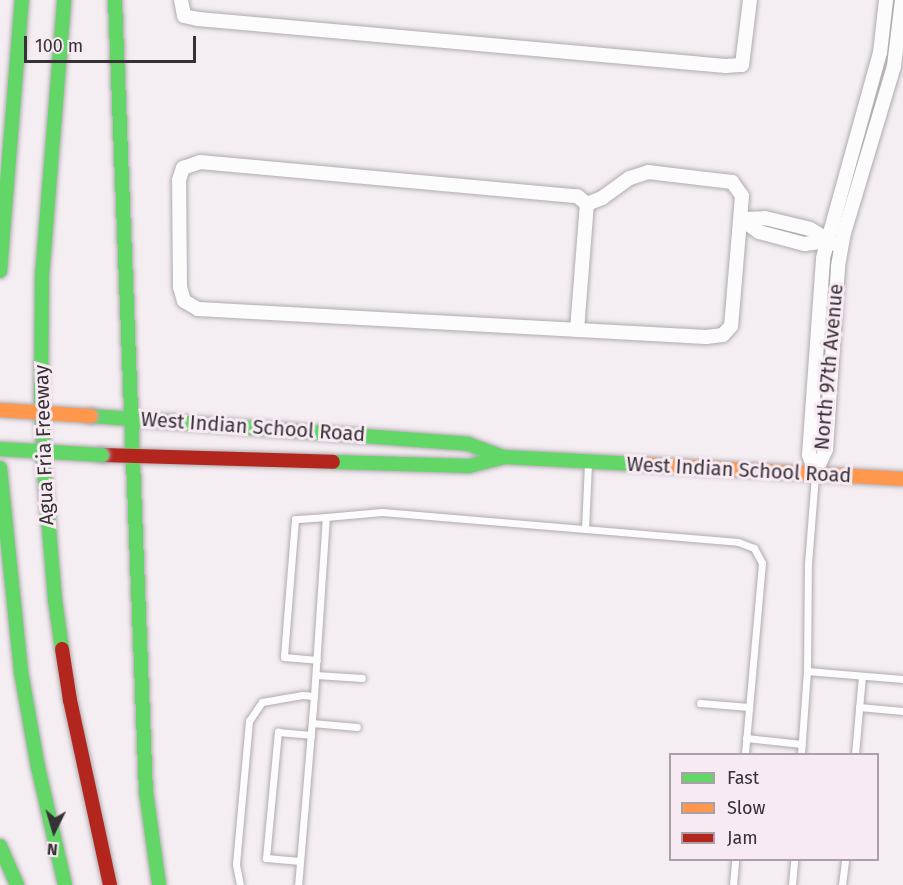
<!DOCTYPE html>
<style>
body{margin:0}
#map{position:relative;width:903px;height:885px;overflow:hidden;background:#f4edf2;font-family:"Fira Sans",sans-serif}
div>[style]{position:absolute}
.roads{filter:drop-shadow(0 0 2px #b0abae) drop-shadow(0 0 2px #b0abae)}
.lane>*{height:7px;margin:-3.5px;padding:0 3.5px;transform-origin:3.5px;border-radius:3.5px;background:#fdfcfd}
.street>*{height:14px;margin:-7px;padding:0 7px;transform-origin:7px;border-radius:7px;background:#fdfcfd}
.fast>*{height:14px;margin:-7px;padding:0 7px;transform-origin:7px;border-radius:7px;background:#63d668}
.slow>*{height:14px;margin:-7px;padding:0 7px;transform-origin:7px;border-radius:7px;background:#ff974d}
.jam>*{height:14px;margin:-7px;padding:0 7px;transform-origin:7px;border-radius:7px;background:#b3261e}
.bridges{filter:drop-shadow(0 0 2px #b0abae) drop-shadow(0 0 2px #b0abae)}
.fast-bridge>*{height:14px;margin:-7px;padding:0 7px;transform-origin:7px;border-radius:7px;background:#63d668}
.slow-bridge>*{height:14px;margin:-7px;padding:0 7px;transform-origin:7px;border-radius:7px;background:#ff974d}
span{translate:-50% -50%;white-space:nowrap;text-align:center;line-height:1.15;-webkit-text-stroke:6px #f7eaf3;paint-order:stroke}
.street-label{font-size:20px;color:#363135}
.legend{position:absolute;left:669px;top:753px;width:210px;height:108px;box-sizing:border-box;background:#f7eaf3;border:2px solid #aaa0a7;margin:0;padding:8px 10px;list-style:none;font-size:18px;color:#363135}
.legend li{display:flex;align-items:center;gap:12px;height:30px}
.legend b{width:30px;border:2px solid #aaa0a7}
.north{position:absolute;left:24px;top:801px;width:60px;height:60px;-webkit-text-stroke:4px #f7eaf3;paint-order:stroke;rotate:185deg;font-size:16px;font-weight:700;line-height:24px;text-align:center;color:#363135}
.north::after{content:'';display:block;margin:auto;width:21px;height:27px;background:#363135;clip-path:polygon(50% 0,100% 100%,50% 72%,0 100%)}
.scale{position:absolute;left:24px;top:36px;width:172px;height:27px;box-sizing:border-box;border:3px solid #363135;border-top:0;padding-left:8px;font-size:18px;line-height:21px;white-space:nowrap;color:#363135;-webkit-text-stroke:4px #f7eaf3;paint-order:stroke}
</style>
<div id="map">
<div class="roads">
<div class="lane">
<div style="left:326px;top:517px;width:56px;rotate:-5.1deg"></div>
<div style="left:382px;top:512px;width:357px;rotate:4.8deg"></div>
<div style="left:738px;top:542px;width:17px;rotate:21deg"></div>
<div style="left:754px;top:548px;width:17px;rotate:62deg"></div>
<div style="left:762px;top:563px;width:192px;rotate:95.1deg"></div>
<div style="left:585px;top:529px;width:66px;rotate:-87.4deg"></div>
<div style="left:807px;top:671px;width:96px;rotate:4.8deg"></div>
<div style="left:316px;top:675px;width:46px;rotate:3.7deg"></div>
<div style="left:314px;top:696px;width:179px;rotate:-86.2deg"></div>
<div style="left:326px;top:517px;width:31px;rotate:176deg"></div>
<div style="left:295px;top:519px;width:138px;rotate:94.6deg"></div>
<div style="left:284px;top:657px;width:33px;rotate:5deg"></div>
<div style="left:700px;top:703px;width:49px;rotate:4.7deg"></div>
<div style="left:859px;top:707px;width:44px;rotate:5.2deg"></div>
<div style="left:312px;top:723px;width:45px;rotate:5.1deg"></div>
<div style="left:746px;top:738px;width:56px;rotate:6.1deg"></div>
<div style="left:801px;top:754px;width:83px;rotate:-85.9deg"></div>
<div style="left:807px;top:671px;width:107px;rotate:-89.5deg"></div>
<div style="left:808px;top:564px;width:88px;rotate:-85.5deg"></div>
<div style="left:855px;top:754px;width:78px;rotate:-84.9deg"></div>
<div style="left:300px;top:861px;width:34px;rotate:-175deg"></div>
<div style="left:266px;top:858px;width:127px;rotate:-84.6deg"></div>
<div style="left:278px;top:732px;width:33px;rotate:5deg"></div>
<div style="left:240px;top:885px;width:21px;rotate:-101deg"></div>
<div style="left:236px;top:864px;width:144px;rotate:-84.8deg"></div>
<div style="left:249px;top:721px;width:23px;rotate:-56deg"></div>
<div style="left:262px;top:702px;width:41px;rotate:-9.9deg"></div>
<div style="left:302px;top:695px;width:12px;rotate:5deg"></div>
<div style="left:314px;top:696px;width:190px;rotate:94.8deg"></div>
<div style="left:733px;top:885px;width:25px;rotate:-85deg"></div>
<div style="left:792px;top:885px;width:25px;rotate:-85deg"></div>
<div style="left:842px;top:885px;width:25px;rotate:-83deg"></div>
</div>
<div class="street">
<div style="left:181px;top:0;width:16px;rotate:79deg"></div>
<div style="left:184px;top:16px;width:14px;rotate:12deg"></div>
<div style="left:198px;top:19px;width:530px;rotate:5.09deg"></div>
<div style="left:726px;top:66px;width:16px;rotate:-4deg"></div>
<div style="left:742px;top:65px;width:65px;rotate:-83deg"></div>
<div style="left:200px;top:162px;width:379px;rotate:5.2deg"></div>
<div style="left:577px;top:196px;width:13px;rotate:39deg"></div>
<div style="left:587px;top:204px;width:16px;rotate:-22deg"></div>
<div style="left:602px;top:198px;width:34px;rotate:-36deg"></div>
<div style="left:630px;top:178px;width:19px;rotate:-18deg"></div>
<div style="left:648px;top:172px;width:85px;rotate:6.8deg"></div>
<div style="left:732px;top:182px;width:17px;rotate:54deg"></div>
<div style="left:742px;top:196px;width:130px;rotate:94.8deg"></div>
<div style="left:731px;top:326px;width:12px;rotate:132deg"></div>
<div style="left:723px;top:335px;width:17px;rotate:173deg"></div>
<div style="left:706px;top:337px;width:509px;rotate:-176.85deg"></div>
<div style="left:198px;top:309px;width:16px;rotate:-150deg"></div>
<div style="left:184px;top:301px;width:15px;rotate:-106deg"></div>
<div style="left:180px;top:287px;width:107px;rotate:-90.5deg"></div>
<div style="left:179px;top:180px;width:13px;rotate:-72deg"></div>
<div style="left:183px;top:168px;width:18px;rotate:-19deg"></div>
<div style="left:741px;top:219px;width:24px;rotate:-2deg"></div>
<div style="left:765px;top:218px;width:46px;rotate:13.7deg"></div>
<div style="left:810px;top:229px;width:29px;rotate:31deg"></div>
<div style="left:741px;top:219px;width:22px;rotate:36deg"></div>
<div style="left:759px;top:232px;width:47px;rotate:14.9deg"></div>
<div style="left:804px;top:244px;width:23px;rotate:-7deg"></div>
<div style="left:577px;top:330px;width:126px;rotate:-85.5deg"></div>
<div style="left:815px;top:473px;width:26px;rotate:-65deg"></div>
<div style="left:826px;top:449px;width:183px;rotate:-86.2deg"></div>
<div style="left:838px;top:266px;width:34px;rotate:-80deg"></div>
<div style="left:844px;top:233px;width:174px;rotate:-73.3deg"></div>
<div style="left:894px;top:66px;width:66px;rotate:-83.1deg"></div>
<div style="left:815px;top:473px;width:19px;rotate:-108deg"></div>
<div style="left:809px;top:455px;width:197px;rotate:-85.9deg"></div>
<div style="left:823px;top:258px;width:213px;rotate:-74.5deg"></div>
<div style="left:880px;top:53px;width:53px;rotate:-83.5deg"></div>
</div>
<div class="fast">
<div style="left:115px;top:0;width:793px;rotate:87.76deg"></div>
<div style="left:146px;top:792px;width:94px;rotate:82deg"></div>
<div style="left:0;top:271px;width:272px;rotate:-85.4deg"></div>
<div style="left:91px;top:416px;width:378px;rotate:4.2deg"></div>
<div style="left:468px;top:444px;width:38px;rotate:20deg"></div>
<div style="left:504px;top:457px;width:132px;rotate:3deg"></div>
<div style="left:333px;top:462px;width:136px;rotate:1.7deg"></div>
<div style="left:469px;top:466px;width:36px;rotate:-14deg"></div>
<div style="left:0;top:468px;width:205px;rotate:84.1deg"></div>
<div style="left:21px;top:672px;width:97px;rotate:79.9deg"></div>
<div style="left:38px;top:767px;width:121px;rotate:77.1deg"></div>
<div style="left:62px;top:649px;width:49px;rotate:-98.1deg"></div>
<div style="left:55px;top:600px;width:130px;rotate:-94.8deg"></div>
<div style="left:44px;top:470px;width:75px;rotate:-92.3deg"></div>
<div style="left:41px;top:395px;width:119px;rotate:-89.5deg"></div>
<div style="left:42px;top:276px;width:277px;rotate:-85.4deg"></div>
<div style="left:0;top:846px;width:43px;rotate:66.4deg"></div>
</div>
<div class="slow">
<div style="left:636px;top:464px;width:267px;rotate:3.2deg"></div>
</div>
<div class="jam">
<div style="left:102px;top:455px;width:231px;rotate:1.7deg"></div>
<div style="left:62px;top:649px;width:52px;rotate:81.1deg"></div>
<div style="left:70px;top:700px;width:189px;rotate:77.8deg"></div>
</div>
</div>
<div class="bridges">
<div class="fast-bridge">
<div style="left:0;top:449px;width:102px;rotate:3.4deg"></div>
</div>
<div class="slow-bridge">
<div style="left:0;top:410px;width:91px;rotate:3.8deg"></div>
</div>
</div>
<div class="street-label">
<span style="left:829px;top:367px;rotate:-85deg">North 97th Avenue</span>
<span style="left:253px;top:427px;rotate:4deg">West Indian School Road</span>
<span style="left:44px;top:445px;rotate:-92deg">Agua Fria Freeway</span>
<span style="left:739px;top:470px;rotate:3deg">West Indian School Road</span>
</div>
<ul class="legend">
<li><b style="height:8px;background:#63d668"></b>Fast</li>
<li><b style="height:8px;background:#ff974d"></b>Slow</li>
<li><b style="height:8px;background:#b3261e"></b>Jam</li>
</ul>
<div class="north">N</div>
<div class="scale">100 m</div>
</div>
